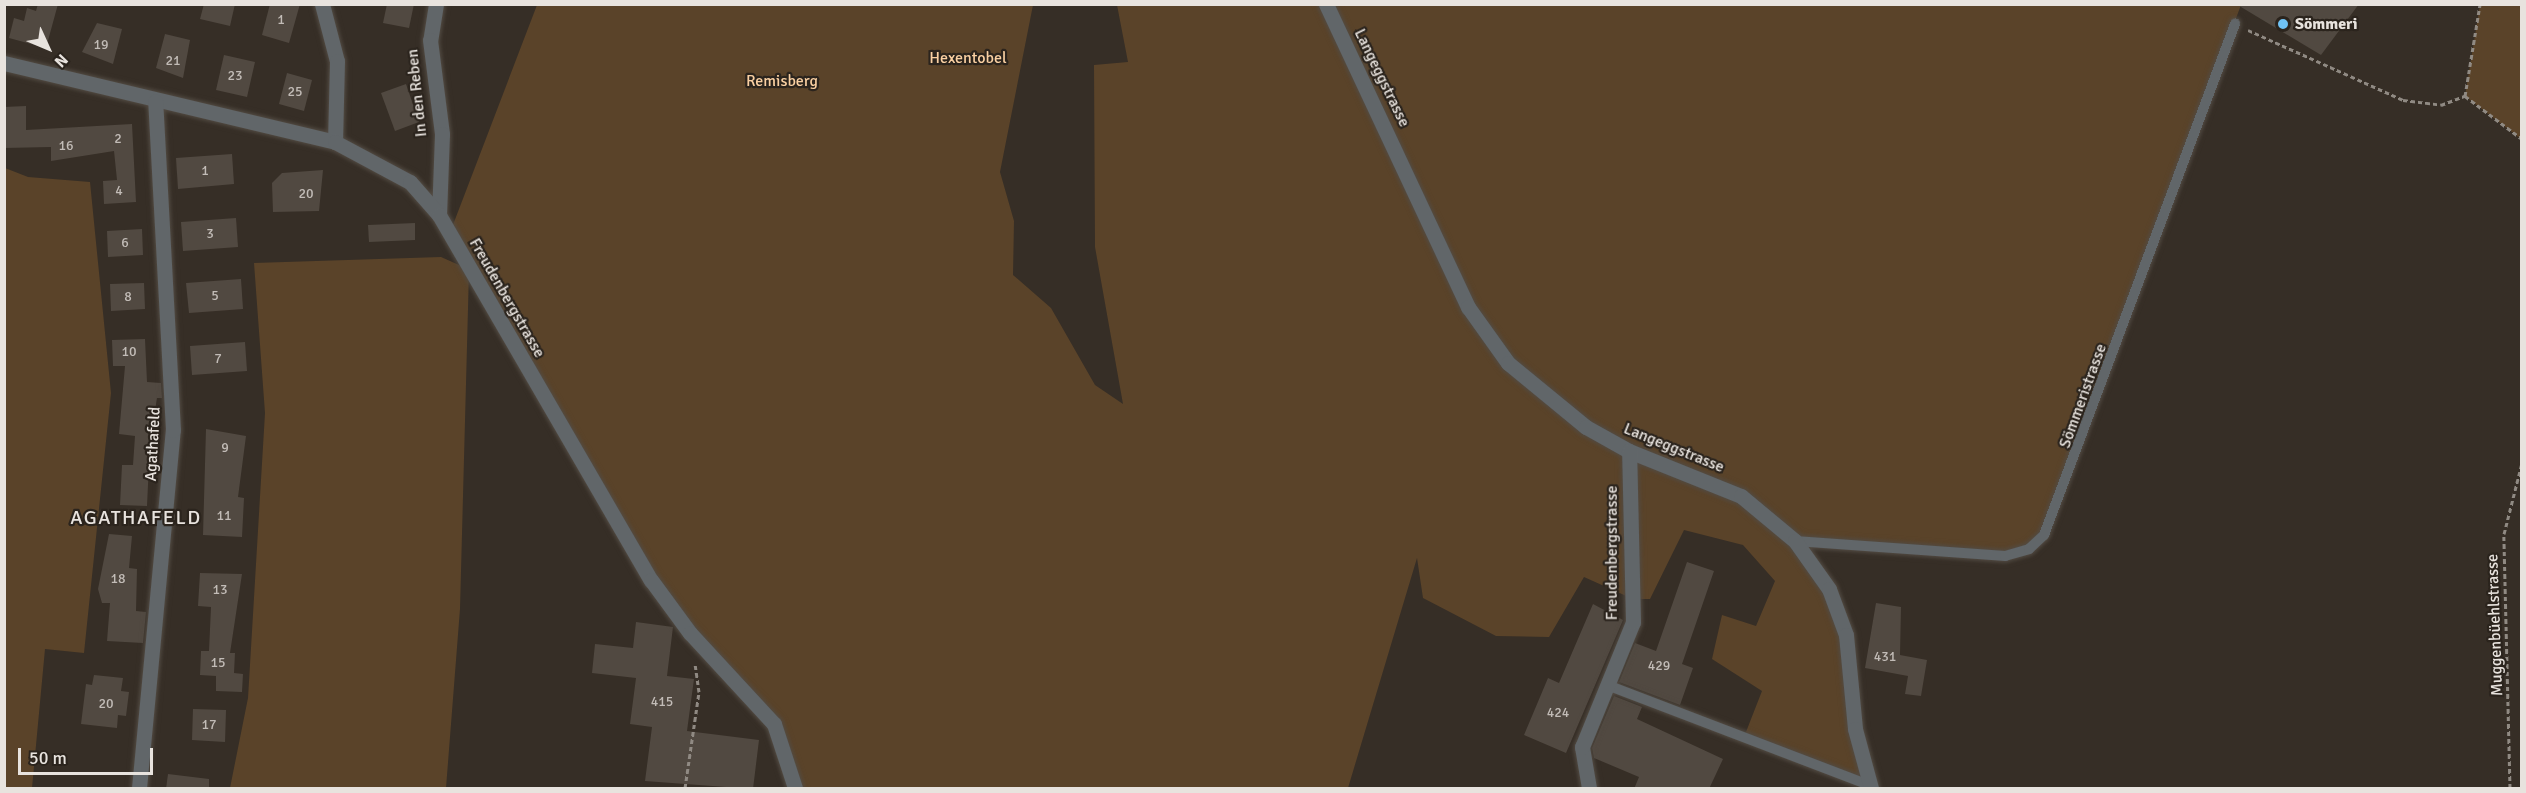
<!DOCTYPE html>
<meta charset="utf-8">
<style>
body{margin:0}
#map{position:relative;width:2526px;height:793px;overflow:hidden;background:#362e26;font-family:Signika,sans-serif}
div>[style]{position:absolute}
.green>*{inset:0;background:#5a4329}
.building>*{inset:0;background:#514941}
.path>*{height:3px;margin-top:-1.5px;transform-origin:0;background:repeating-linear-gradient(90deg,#908a83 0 4.5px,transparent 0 7.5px)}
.roads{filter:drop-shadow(0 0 2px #524b43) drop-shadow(0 0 2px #524b43)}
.service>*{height:10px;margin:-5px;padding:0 5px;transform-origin:5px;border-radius:5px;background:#616669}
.minor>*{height:15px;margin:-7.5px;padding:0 7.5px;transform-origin:7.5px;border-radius:7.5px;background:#616669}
.dots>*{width:16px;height:16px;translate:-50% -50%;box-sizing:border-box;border:3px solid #2b241d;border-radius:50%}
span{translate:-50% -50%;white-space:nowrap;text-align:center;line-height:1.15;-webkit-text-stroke:4.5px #2b241d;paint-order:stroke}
.number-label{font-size:14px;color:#c2bcb7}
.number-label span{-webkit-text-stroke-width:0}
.poi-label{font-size:16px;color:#e8e3de;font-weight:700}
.left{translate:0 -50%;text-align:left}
.park-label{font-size:16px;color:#fad0a2}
.street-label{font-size:16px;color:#e8e3de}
.quarter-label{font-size:20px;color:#e8e3de;letter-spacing:1.5px}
.frame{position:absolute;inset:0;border:6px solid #e8e3de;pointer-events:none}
.north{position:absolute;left:18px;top:18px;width:60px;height:60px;-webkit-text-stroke:4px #2b241d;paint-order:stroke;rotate:134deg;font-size:16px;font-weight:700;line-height:24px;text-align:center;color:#e8e3de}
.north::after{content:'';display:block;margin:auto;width:21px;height:27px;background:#e8e3de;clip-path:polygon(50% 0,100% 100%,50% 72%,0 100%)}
.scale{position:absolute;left:18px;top:748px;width:135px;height:27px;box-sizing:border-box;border:3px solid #e8e3de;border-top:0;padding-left:8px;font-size:18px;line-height:21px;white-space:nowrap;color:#e8e3de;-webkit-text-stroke:4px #2b241d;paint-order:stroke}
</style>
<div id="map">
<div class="green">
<div style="clip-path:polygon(537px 5px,1033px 5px,1000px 172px,1014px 221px,1013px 275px,1051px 308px,1095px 385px,1123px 404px,1095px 247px,1094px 65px,1128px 62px,1117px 5px,2241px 5px,2043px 530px,2030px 544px,2004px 552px,1795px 541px,1846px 635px,1869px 785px,1744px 737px,1762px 691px,1712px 659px,1722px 615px,1756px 626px,1775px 581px,1743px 545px,1684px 530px,1650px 599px,1633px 599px,1584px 577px,1549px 637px,1496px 636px,1423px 598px,1417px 558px,1348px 788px,796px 788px,785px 748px,679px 620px,469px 271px,460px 609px,446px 788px,230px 788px,248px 698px,265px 413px,254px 263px,441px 257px,468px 269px,451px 230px)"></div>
<div style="clip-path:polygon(2480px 5px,2521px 5px,2521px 139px,2465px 96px)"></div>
<div style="clip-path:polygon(5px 168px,28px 177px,90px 182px,111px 393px,84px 653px,45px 649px,32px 788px,4px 788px)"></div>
</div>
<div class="building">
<div style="clip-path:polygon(38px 4px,58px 4px,46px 48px,9px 38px,14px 18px,24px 21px,27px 8px,36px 11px)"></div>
<div style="clip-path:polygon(204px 4px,235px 4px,230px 26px,200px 19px)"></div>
<div style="clip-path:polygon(270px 4px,300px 4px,289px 43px,262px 35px)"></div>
<div style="clip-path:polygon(387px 4px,414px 4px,409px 28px,383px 23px)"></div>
<div style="clip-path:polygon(2236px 4px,2359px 4px,2321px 55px)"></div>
<div style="clip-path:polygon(97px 23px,122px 29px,113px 64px,82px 52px)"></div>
<div style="clip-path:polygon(165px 34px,190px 40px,183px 78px,156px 68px)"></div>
<div style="clip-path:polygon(224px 55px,255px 62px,247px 97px,216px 90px)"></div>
<div style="clip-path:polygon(287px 73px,312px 80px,304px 111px,279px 104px)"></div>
<div style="clip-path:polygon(406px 84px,419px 122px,395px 131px,381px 93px)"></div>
<div style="clip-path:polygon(26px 106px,26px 130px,132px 124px,136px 202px,104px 204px,103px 181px,117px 180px,114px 151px,51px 161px,51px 147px,4px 148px,4px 107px)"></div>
<div style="clip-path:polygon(232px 154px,234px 184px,178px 189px,176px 158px)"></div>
<div style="clip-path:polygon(323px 170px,319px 211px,273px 212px,272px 183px,282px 173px)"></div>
<div style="clip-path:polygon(236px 218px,238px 247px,183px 251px,181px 222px)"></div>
<div style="clip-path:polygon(415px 223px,415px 240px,369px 242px,368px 225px)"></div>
<div style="clip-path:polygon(142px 229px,143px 255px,108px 257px,107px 231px)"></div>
<div style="clip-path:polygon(241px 279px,243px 309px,189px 313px,186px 283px)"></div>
<div style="clip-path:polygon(144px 283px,145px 309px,111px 311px,110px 284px)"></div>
<div style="clip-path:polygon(145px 339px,147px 382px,161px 383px,162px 398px,157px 398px,150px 442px,147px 506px,120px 505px,122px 465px,133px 465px,135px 436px,119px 434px,125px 366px,113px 366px,112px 340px)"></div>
<div style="clip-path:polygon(245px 342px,247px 371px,192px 375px,190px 346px)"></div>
<div style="clip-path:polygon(206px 429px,246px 436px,238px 497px,244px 498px,242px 537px,203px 535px)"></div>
<div style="clip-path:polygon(109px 534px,132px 536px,129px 568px,137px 569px,136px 611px,146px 612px,143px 643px,107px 641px,110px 603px,102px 603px,98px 589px)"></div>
<div style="clip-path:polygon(1687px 562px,1714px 571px,1682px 664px,1693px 668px,1680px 705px,1619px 682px,1635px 643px,1656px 651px)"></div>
<div style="clip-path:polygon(200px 573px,242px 574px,230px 653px,235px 653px,234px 673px,243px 674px,242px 692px,216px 691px,216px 676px,200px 675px,201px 651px,209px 651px,211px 607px,198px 606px)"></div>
<div style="clip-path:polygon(1876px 603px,1901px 607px,1900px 655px,1927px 660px,1921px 696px,1905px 694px,1908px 676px,1865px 668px)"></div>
<div style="clip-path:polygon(1593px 604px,1623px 620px,1566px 753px,1524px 735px,1548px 678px,1559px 683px)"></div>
<div style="clip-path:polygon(636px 622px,673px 627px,667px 676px,694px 679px,687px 731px,759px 740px,753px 789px,645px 781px,652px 727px,630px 724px,636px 678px,592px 673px,595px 644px,633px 648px)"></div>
<div style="clip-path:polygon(94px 675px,123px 678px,121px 691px,129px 692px,126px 716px,118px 715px,117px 728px,81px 724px,86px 684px,92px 685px)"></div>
<div style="clip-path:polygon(1614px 696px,1642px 707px,1637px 719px,1723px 759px,1709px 789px,1634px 789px,1639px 777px,1594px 758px,1592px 748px)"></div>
<div style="clip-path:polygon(193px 709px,226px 710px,225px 742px,192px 740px)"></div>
<div style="clip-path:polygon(168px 774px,209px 779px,209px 789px,166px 789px)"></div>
</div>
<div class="path">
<div style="left:2248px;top:30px;width:170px;rotate:24.3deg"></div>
<div style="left:2403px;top:100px;width:38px;rotate:7deg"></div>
<div style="left:2441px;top:105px;width:26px;rotate:-21deg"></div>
<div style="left:2465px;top:96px;width:93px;rotate:-80.7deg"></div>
<div style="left:2465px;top:96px;width:71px;rotate:37deg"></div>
<div style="left:685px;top:788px;width:97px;rotate:-81.7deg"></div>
<div style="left:699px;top:692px;width:28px;rotate:-98deg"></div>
<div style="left:2510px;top:788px;width:254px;rotate:-91.4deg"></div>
<div style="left:2504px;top:534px;width:73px;rotate:-75.8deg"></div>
</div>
<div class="roads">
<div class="service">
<div style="left:1795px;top:541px;width:211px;rotate:4.1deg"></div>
<div style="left:2005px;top:556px;width:25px;rotate:-16deg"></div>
<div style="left:2029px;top:549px;width:21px;rotate:-43deg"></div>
<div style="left:2044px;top:535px;width:546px;rotate:-69.51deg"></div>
<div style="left:1607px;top:685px;width:280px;rotate:20.9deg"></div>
</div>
<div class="minor">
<div style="left:322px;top:4px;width:59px;rotate:75.3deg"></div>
<div style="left:337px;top:61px;width:81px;rotate:91.4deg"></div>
<div style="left:436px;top:4px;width:36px;rotate:99deg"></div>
<div style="left:430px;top:40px;width:95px;rotate:82.7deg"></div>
<div style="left:442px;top:134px;width:81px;rotate:92.1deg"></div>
<div style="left:1326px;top:4px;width:335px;rotate:64.9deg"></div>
<div style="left:1468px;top:307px;width:69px;rotate:54.5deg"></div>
<div style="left:1508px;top:363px;width:101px;rotate:39.4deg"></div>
<div style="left:1586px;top:427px;width:49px;rotate:29.2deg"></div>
<div style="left:1629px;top:451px;width:121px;rotate:21.9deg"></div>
<div style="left:1741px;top:496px;width:70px;rotate:39.8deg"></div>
<div style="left:1795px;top:541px;width:59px;rotate:54.7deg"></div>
<div style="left:1829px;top:589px;width:49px;rotate:69.7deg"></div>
<div style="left:1846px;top:635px;width:94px;rotate:84.5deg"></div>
<div style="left:1855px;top:729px;width:61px;rotate:74.8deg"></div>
<div style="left:4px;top:63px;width:340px;rotate:13.4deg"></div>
<div style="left:335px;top:142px;width:85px;rotate:28.1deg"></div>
<div style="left:410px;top:182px;width:44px;rotate:48.7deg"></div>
<div style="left:439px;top:215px;width:422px;rotate:59.9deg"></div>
<div style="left:651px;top:580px;width:66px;rotate:53.7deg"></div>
<div style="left:690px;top:633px;width:124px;rotate:47.3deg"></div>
<div style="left:774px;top:724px;width:67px;rotate:71.8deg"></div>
<div style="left:139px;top:788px;width:360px;rotate:-84.6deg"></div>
<div style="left:173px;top:430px;width:329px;rotate:-93.1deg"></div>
<div style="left:1589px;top:788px;width:42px;rotate:-99.7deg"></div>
<div style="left:1582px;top:747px;width:135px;rotate:-67.8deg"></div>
<div style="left:1633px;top:622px;width:171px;rotate:-91.3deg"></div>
</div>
</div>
<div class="dots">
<div style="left:2283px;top:24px;background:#6fc2f4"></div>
</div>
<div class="number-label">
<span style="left:281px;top:20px">1</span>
<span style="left:101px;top:45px">19</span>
<span style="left:173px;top:61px">21</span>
<span style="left:235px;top:76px">23</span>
<span style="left:295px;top:92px">25</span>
<span style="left:118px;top:139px">2</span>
<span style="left:66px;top:146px">16</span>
<span style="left:205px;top:171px">1</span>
<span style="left:119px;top:191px">4</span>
<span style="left:306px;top:194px">20</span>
<span style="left:210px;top:234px">3</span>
<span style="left:125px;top:243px">6</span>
<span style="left:215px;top:296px">5</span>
<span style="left:128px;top:297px">8</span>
<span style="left:129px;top:352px">10</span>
<span style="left:218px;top:359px">7</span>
<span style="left:225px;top:448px">9</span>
<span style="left:224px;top:516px">11</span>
<span style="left:118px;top:579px">18</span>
<span style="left:220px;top:590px">13</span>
<span style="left:1885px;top:657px">431</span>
<span style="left:218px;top:663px">15</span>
<span style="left:1659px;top:666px">429</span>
<span style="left:662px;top:702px">415</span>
<span style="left:106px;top:704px">20</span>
<span style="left:1558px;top:713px">424</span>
<span style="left:209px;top:725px">17</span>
</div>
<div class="poi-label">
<span class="left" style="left:2295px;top:24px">Sömmeri</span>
</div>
<div class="park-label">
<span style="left:968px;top:58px">Hexentobel</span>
<span style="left:782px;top:81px">Remisberg</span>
</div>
<div class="street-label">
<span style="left:1382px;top:78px;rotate:64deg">Langeggstrasse</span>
<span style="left:417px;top:93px;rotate:-96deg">In den Reben</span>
<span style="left:507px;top:298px;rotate:60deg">Freudenbergstrasse</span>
<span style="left:2083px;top:396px;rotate:-70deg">Sömmeristrasse</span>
<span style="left:153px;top:444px;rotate:-87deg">Agathafeld</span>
<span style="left:1674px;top:448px;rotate:22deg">Langeggstrasse</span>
<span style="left:1612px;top:553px;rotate:-90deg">Freudenbergstrasse</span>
<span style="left:2495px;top:625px;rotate:-92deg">Muggenbüehlstrasse</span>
</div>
<div class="quarter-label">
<span style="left:136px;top:517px">AGATHAFELD</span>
</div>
<div class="frame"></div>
<div class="north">N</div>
<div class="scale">50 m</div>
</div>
